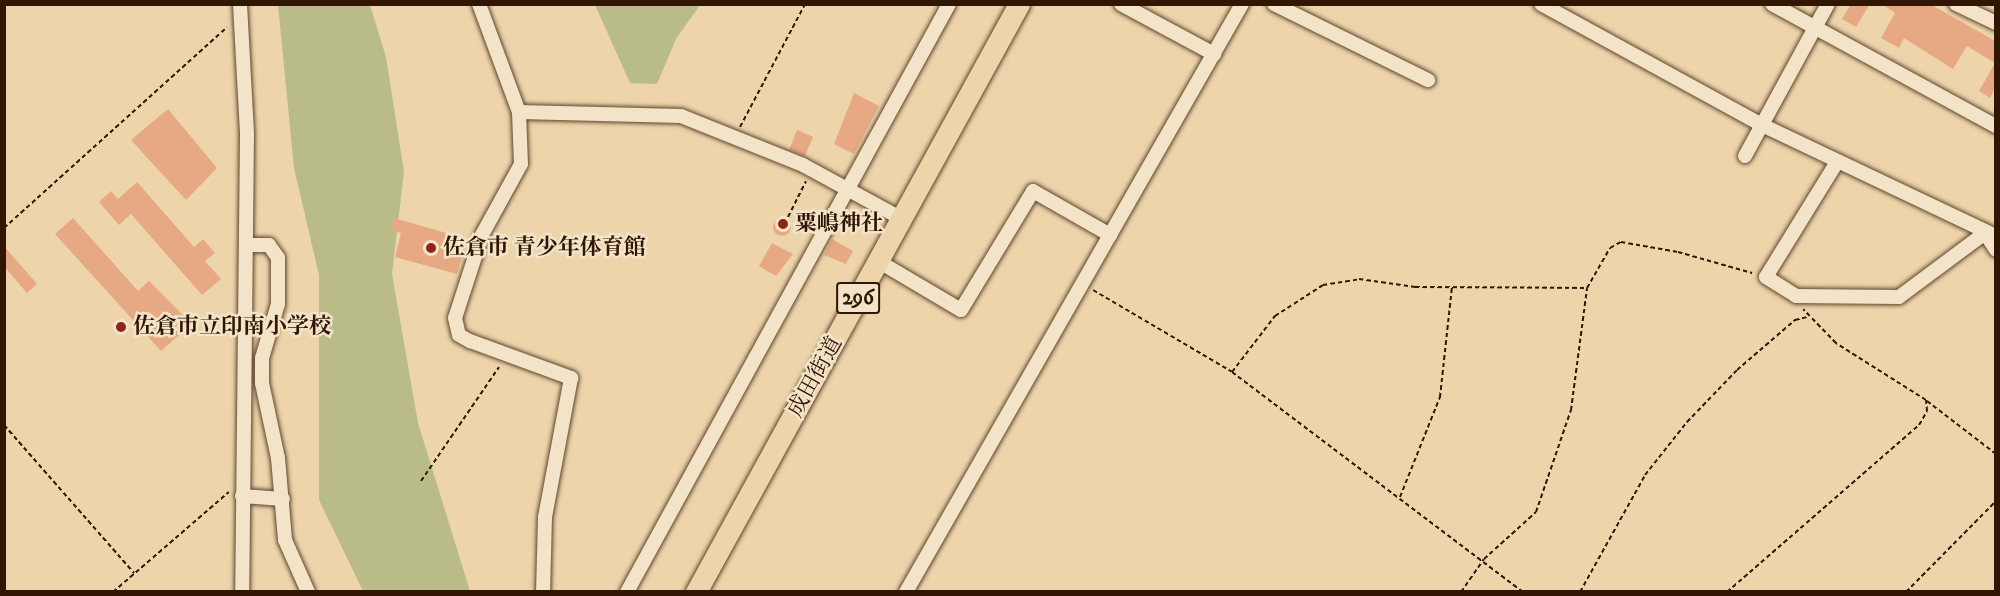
<!DOCTYPE html>
<meta charset="utf-8">
<style>
body{margin:0}
#map{position:relative;width:2000px;height:596px;overflow:hidden;background:#edd4aa;font-family:"IM FELL DW Pica","Noto Serif JP",serif}
div>[style]{position:absolute}
.green>*{inset:0;background:#b9bc88}
.building>*{inset:0;background:#e7a984}
.round{border-radius:50%}
.path>*{height:2px;margin-top:-1px;transform-origin:0;background:repeating-linear-gradient(90deg,#301603 0 4.5px,transparent 0 7.5px)}
.roads{filter:drop-shadow(0 0 2px #5f462d) drop-shadow(0 0 2px #5f462d)}
.minor>*{height:14px;margin:-7px;padding:0 7px;transform-origin:7px;border-radius:7px;background:#f3e3c8}
.highway>*{height:21px;margin:-10.5px;padding:0 10.5px;transform-origin:10.5px;border-radius:10.5px;background:#edd4aa}
.dots>*{width:16px;height:16px;translate:-50% -50%;box-sizing:border-box;border:3px solid #f3e3c8;border-radius:50%}
span{translate:-50% -50%;white-space:nowrap;text-align:center;line-height:1.15;-webkit-text-stroke:5px #f3e3c8;paint-order:stroke}
.shield-label span{padding:2px 4px;background:#f3e3c8;border:2px solid;border-radius:4px;-webkit-text-stroke-width:0}
.shield-label{font-size:21px;color:#301603;font-weight:700}
.poi-label{font-size:22px;color:#301603;font-weight:700}
.left{translate:0 -50%;text-align:left}
.street-label{font-size:22px;color:#301603}
.frame{position:absolute;inset:0;border:6px solid #301603;pointer-events:none}
</style>
<div id="map">
<div class="green">
<div style="clip-path:polygon(278px 5px,370px 5px,386px 57px,404px 172px,392px 274px,418px 423px,470px 591px,363px 591px,319px 500px,319px 275px,294px 168px)"></div>
<div style="clip-path:polygon(595px 5px,595px 4px,700px 5px,676px 39px,657px 84px,630px 83px)"></div>
</div>
<div class="building">
<div style="clip-path:polygon(1851px 4px,1870px 4px,1856px 27px,1842px 19px)"></div>
<div style="clip-path:polygon(1882px 4px,1932px 5px,1995px 41px,1995px 88px,1990px 98px,1979px 91px,1995px 63px,1967px 46px,1953px 69px,1904px 38px,1899px 48px,1881px 38px,1895px 13px)"></div>
<div style="clip-path:polygon(854px 93px,879px 106px,854px 154px,834px 144px)"></div>
<div style="clip-path:polygon(168px 109px,217px 168px,186px 200px,131px 140px)"></div>
<div style="clip-path:polygon(797px 130px,813px 137px,805px 156px,789px 150px)"></div>
<div style="clip-path:polygon(137px 182px,194px 247px,203px 239px,215px 253px,205px 261px,221px 279px,202px 295px,131px 214px,119px 225px,99px 202px,111px 191px,118px 199px)"></div>
<div class="round" style="left:773px;top:218px;width:18px;height:18px"></div>
<div style="clip-path:polygon(73px 218px,138px 291px,149px 281px,186px 318px,175px 328px,180px 334px,161px 351px,55px 234px)"></div>
<div style="clip-path:polygon(394px 218px,467px 239px,457px 274px,395px 257px,401px 233px,391px 230px)"></div>
<div style="clip-path:polygon(832px 239px,853px 251px,846px 264px,824px 255px)"></div>
<div style="clip-path:polygon(772px 243px,793px 254px,776px 276px,759px 266px)"></div>
<div style="clip-path:polygon(4px 246px,37px 284px,27px 293px,4px 266px)"></div>
</div>
<div class="path">
<div style="left:740px;top:127px;width:139px;rotate:-62.1deg"></div>
<div style="left:788px;top:217px;width:40px;rotate:-63.4deg"></div>
<div style="left:4px;top:228px;width:300px;rotate:-42deg"></div>
<div style="left:1093px;top:290px;width:161px;rotate:30.5deg"></div>
<div style="left:1232px;top:372px;width:365px;rotate:37.1deg"></div>
<div style="left:1232px;top:372px;width:71px;rotate:-52.5deg"></div>
<div style="left:1275px;top:316px;width:57px;rotate:-32.9deg"></div>
<div style="left:1323px;top:285px;width:36px;rotate:-9deg"></div>
<div style="left:1359px;top:279px;width:57px;rotate:8.1deg"></div>
<div style="left:1415px;top:287px;width:172px;rotate:0.3deg"></div>
<div style="left:1927px;top:401px;width:87px;rotate:37.5deg"></div>
<div style="left:4px;top:425px;width:197px;rotate:48.7deg"></div>
<div style="left:421px;top:481px;width:138px;rotate:-55.6deg"></div>
<div style="left:1400px;top:497px;width:108px;rotate:-68.2deg"></div>
<div style="left:1440px;top:397px;width:112px;rotate:-83.8deg"></div>
<div style="left:113px;top:592px;width:153px;rotate:-40.8deg"></div>
<div style="left:1461px;top:592px;width:40px;rotate:-55.1deg"></div>
<div style="left:1484px;top:559px;width:70px;rotate:-42.1deg"></div>
<div style="left:1536px;top:512px;width:108px;rotate:-71.1deg"></div>
<div style="left:1571px;top:410px;width:123px;rotate:-82.5deg"></div>
<div style="left:1587px;top:288px;width:46px;rotate:-60.1deg"></div>
<div style="left:1610px;top:248px;width:13px;rotate:-29deg"></div>
<div style="left:1621px;top:242px;width:58px;rotate:10deg"></div>
<div style="left:1678px;top:252px;width:77px;rotate:15.8deg"></div>
<div style="left:1580px;top:592px;width:134px;rotate:-60.9deg"></div>
<div style="left:1645px;top:475px;width:68px;rotate:-51.6deg"></div>
<div style="left:1687px;top:422px;width:72px;rotate:-46.1deg"></div>
<div style="left:1737px;top:370px;width:77px;rotate:-40.8deg"></div>
<div style="left:1795px;top:320px;width:12px;rotate:-14deg"></div>
<div style="left:1727px;top:592px;width:254px;rotate:-41deg"></div>
<div style="left:1919px;top:425px;width:16px;rotate:-60deg"></div>
<div style="left:1927px;top:411px;width:11px;rotate:-95deg"></div>
<div style="left:1926px;top:400px;width:107px;rotate:-147.7deg"></div>
<div style="left:1836px;top:343px;width:47px;rotate:-134.1deg"></div>
<div style="left:1906px;top:592px;width:128px;rotate:-45.3deg"></div>
</div>
<div class="roads">
<div class="minor">
<div style="left:240px;top:4px;width:130px;rotate:86.9deg"></div>
<div style="left:247px;top:134px;width:458px;rotate:90.6deg"></div>
<div style="left:479px;top:4px;width:115px;rotate:69.7deg"></div>
<div style="left:519px;top:112px;width:162px;rotate:1.4deg"></div>
<div style="left:681px;top:116px;width:131px;rotate:21.9deg"></div>
<div style="left:803px;top:165px;width:113px;rotate:28.6deg"></div>
<div style="left:1121px;top:4px;width:106px;rotate:28.3deg"></div>
<div style="left:1274px;top:4px;width:172px;rotate:26.3deg"></div>
<div style="left:1541px;top:4px;width:252px;rotate:28.7deg"></div>
<div style="left:1762px;top:125px;width:259px;rotate:25.4deg"></div>
<div style="left:1772px;top:4px;width:255px;rotate:28.6deg"></div>
<div style="left:1956px;top:4px;width:44px;rotate:25.4deg"></div>
<div style="left:519px;top:112px;width:52px;rotate:87.8deg"></div>
<div style="left:521px;top:164px;width:81px;rotate:118.8deg"></div>
<div style="left:482px;top:235px;width:87px;rotate:108deg"></div>
<div style="left:455px;top:318px;width:17px;rotate:77deg"></div>
<div style="left:459px;top:335px;width:13px;rotate:29deg"></div>
<div style="left:470px;top:341px;width:108px;rotate:20.1deg"></div>
<div style="left:571px;top:378px;width:141px;rotate:100.6deg"></div>
<div style="left:545px;top:517px;width:75px;rotate:91.5deg"></div>
<div style="left:1745px;top:156px;width:173px;rotate:-61.4deg"></div>
<div style="left:1837px;top:162px;width:135px;rotate:121.7deg"></div>
<div style="left:1766px;top:277px;width:36px;rotate:32deg"></div>
<div style="left:1796px;top:296px;width:103px;rotate:0.6deg"></div>
<div style="left:1899px;top:297px;width:107px;rotate:-36.7deg"></div>
<div style="left:1985px;top:233px;width:20px;rotate:57deg"></div>
<div style="left:246px;top:245px;width:23px"></div>
<div style="left:269px;top:245px;width:16px;rotate:55deg"></div>
<div style="left:278px;top:258px;width:46px;rotate:90deg"></div>
<div style="left:278px;top:304px;width:56px;rotate:106.5deg"></div>
<div style="left:262px;top:358px;width:25px;rotate:90deg"></div>
<div style="left:262px;top:383px;width:77px;rotate:78deg"></div>
<div style="left:278px;top:458px;width:82px;rotate:85.1deg"></div>
<div style="left:285px;top:540px;width:57px;rotate:66.1deg"></div>
<div style="left:878px;top:261px;width:96px;rotate:30.6deg"></div>
<div style="left:961px;top:310px;width:139px;rotate:-58.8deg"></div>
<div style="left:1033px;top:191px;width:89px;rotate:29.7deg"></div>
<div style="left:242px;top:496px;width:41px;rotate:4.2deg"></div>
<div style="left:627px;top:592px;width:670px;rotate:-61.29deg"></div>
<div style="left:906px;top:592px;width:677px;rotate:-60.26deg"></div>
</div>
<div class="highway">
<div style="left:696px;top:592px;width:671px;rotate:-61.22deg"></div>
</div>
</div>
<div class="dots">
<div style="left:783px;top:224px;background:#8f2418"></div>
<div style="left:431px;top:248px;background:#8f2418"></div>
<div style="left:121px;top:327px;background:#8f2418"></div>
</div>
<div class="shield-label">
<span style="left:858px;top:298px">296</span>
</div>
<div class="poi-label">
<span class="left" style="left:795px;top:224px">粟嶋神社</span>
<span class="left" style="left:443px;top:248px">佐倉市 青少年体育館</span>
<span class="left" style="left:133px;top:327px">佐倉市立印南小学校</span>
</div>
<div class="street-label">
<span style="left:815px;top:377px;rotate:-61deg">成田街道</span>
</div>
<div class="frame"></div>
</div>
